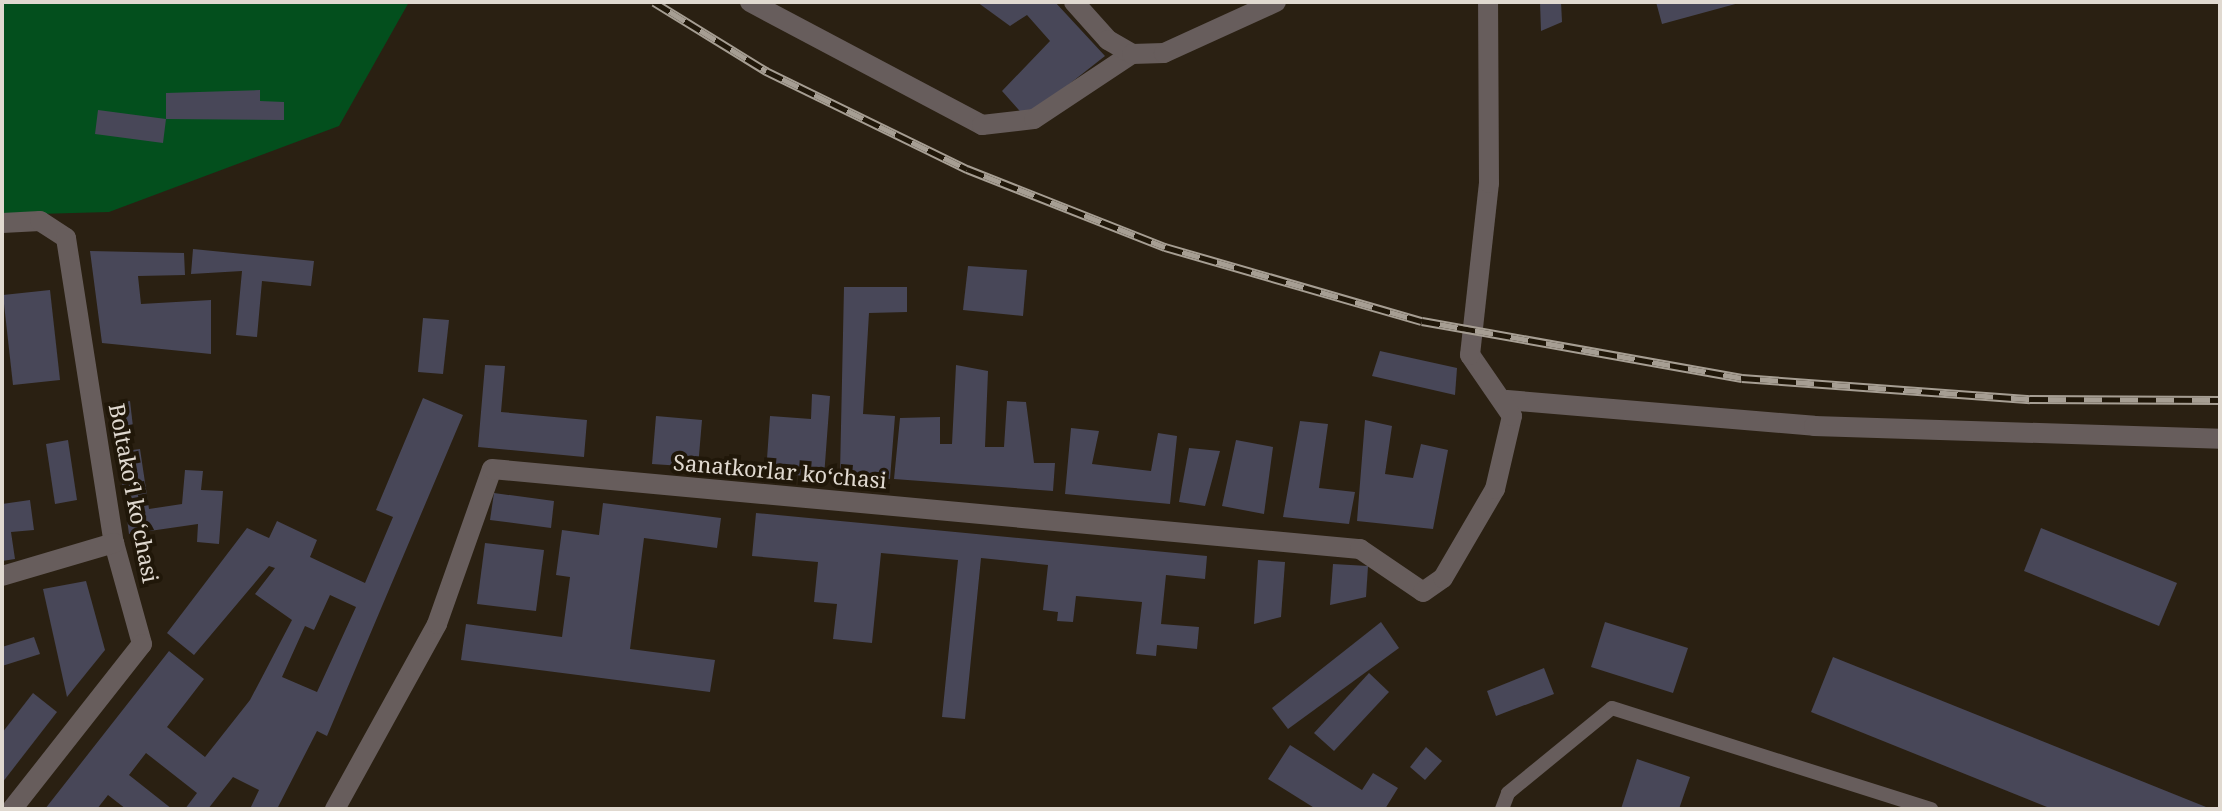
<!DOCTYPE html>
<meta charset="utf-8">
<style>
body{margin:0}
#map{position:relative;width:2222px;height:811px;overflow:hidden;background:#2a2012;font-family:"Noto Serif",serif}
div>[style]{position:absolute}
.green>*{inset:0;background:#034f1d}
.building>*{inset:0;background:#484758}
.service>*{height:14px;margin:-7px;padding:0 7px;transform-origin:7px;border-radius:7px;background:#675d5c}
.minor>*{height:20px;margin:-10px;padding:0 10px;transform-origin:10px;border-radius:10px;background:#675d5c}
.rail>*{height:9px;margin-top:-4.5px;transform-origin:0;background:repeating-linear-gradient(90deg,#201709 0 18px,#a69e93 0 36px);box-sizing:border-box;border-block:2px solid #a69e93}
span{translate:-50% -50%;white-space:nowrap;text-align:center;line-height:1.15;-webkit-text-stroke:8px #201709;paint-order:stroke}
.street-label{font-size:22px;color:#e0d9d0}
.frame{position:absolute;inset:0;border:4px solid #e0d9d0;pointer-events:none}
</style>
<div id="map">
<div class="green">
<div style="clip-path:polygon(2px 2px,409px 2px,339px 126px,109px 212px,2px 215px)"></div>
</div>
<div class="building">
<div style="clip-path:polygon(977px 2px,1055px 2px,1105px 56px,1026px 118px,1002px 91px,1050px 41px,1027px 15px,1010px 26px)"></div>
<div style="clip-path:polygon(1540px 2px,1561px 2px,1562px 22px,1541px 31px)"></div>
<div style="clip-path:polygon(1656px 2px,1739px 2px,1739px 3px,1662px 24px)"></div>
<div style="clip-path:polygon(260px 90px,260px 101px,284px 102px,284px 120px,166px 119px,166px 93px)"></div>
<div style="clip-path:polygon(98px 110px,166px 119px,163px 143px,95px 134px)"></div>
<div style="clip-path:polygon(193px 249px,314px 261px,311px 286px,262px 281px,257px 337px,236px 335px,242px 271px,191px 274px)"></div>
<div style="clip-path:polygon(90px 251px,184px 253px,185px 275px,138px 276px,141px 304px,211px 300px,211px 354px,102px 343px)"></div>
<div style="clip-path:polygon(968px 266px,1027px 270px,1023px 316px,963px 310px)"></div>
<div style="clip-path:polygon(844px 287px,907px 287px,907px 312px,869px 313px,863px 414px,895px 416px,890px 479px,840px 473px)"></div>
<div style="clip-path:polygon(50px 290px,60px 380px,13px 385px,3px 295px)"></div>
<div style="clip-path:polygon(423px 318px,449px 320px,443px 374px,418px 372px)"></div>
<div style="clip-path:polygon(1380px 351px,1457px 368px,1455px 395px,1372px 376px)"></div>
<div style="clip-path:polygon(485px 365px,505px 366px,501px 412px,587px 420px,584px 457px,478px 447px)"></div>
<div style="clip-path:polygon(956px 365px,988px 371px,985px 447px,1004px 447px,1007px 401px,1026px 402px,1034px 463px,1055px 463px,1053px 491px,894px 479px,900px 418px,940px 417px,940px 444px,952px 444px)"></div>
<div style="clip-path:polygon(812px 394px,830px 396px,824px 477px,766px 473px,770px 416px,811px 419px)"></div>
<div style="clip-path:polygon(evenodd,423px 398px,463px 415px,327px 736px,317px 731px,277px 809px,250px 809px,259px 790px,233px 777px,208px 809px,185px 809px,197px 793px,146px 753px,129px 775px,172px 809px,126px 809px,108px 795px,97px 809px,45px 809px,169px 651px,204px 679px,167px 727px,205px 757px,250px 700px,292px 620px,255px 594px,275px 568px,269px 566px,194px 655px,167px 633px,247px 528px,269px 538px,277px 521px,317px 540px,310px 557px,365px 583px,393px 517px,376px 510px,423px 398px,330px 595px,356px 607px,317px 692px,282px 677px,305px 626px,314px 630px,330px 595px)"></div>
<div style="clip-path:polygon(130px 401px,133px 427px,118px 429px,115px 403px)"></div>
<div style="clip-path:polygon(656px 416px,702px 420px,698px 467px,652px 464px)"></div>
<div style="clip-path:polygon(1365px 420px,1392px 426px,1385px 474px,1413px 478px,1421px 444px,1448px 450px,1433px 529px,1357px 521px)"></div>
<div style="clip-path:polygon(1300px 421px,1328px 424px,1319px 488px,1355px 492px,1349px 524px,1283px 517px)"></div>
<div style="clip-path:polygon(1071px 428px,1099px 431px,1092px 464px,1151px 471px,1158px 433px,1177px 436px,1170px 504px,1065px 494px)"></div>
<div style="clip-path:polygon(68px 440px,77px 500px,55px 504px,46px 444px)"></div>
<div style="clip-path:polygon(1236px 440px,1273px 447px,1264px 514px,1222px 506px)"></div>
<div style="clip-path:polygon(1189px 448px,1220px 451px,1205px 506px,1179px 502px)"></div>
<div style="clip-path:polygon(140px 449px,149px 509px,182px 504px,185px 470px,203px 471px,201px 490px,223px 491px,219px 544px,197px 542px,198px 524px,129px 534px,118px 452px)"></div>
<div style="clip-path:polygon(494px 493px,554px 501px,551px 528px,490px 520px)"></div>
<div style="clip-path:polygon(30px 500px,34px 530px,11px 532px,15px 559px,2px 561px,2px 504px)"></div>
<div style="clip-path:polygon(603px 503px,721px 518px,717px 548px,644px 538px,630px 649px,715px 660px,710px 692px,461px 660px,466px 624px,562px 637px,570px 577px,556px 575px,562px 530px,599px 535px)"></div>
<div style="clip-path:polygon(756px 513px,1207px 556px,1205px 579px,1166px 575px,1161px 624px,1199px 627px,1197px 649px,1157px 645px,1156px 656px,1136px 654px,1142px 602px,1076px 596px,1073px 622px,1057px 621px,1058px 612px,1043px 610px,1048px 565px,981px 558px,965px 719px,942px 717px,958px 560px,881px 553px,872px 643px,833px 639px,837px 604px,814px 602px,818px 562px,752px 556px)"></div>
<div style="clip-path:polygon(2041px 528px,2177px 583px,2159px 626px,2024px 571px)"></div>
<div style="clip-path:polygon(485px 543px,544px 550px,536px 611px,477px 604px)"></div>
<div style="clip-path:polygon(1258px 560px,1285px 562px,1281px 617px,1254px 624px)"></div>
<div style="clip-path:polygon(1333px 564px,1368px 566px,1366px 597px,1330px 605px)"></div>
<div style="clip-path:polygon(86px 581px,105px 650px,67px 697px,43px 589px)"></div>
<div style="clip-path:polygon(1381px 622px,1399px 648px,1288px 729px,1272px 708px)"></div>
<div style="clip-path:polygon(1605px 622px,1688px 648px,1673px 693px,1591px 667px)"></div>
<div style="clip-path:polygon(34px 637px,40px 654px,2px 666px,2px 647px)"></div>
<div style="clip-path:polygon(1833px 657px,2211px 809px,2052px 809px,1811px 712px)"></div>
<div style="clip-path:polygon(1544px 668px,1554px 694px,1496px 716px,1487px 691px)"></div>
<div style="clip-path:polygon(1369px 673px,1389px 692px,1334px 751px,1314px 733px)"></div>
<div style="clip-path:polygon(33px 693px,57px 712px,2px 783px,2px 733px)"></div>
<div style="clip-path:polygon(1290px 745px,1362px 790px,1373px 773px,1398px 788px,1385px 809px,1316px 809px,1268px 779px)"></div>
<div style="clip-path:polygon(1426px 747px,1442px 761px,1425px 780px,1410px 767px)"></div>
<div style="clip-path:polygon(1637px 759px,1690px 777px,1679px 809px,1621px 809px)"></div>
</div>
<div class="service">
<div style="left:1502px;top:809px;width:17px;rotate:-69deg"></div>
<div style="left:1508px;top:793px;width:134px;rotate:-39.3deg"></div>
<div style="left:1612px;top:708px;width:335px;rotate:17.6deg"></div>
</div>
<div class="minor">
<div style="left:750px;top:2px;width:263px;rotate:27.9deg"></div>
<div style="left:982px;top:125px;width:52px;rotate:-6.6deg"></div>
<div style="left:1034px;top:119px;width:118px;rotate:-33.6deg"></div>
<div style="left:1074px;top:2px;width:51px;rotate:48.2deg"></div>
<div style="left:1108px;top:40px;width:28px;rotate:30deg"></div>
<div style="left:1132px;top:54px;width:32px;rotate:-2deg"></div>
<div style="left:1164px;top:53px;width:123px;rotate:-24.5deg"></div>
<div style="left:2px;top:223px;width:38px;rotate:-3deg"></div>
<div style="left:40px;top:221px;width:31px;rotate:33deg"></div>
<div style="left:66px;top:238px;width:309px;rotate:81.1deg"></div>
<div style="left:114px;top:543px;width:105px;rotate:74.5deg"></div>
<div style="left:142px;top:644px;width:210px;rotate:128.2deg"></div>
<div style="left:1507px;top:400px;width:308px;rotate:4.8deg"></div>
<div style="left:1814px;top:426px;width:406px;rotate:1.8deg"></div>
<div style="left:2px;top:576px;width:117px;rotate:-16.4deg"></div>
<div style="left:335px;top:809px;width:211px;rotate:-61.1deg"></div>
<div style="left:437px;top:624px;width:164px;rotate:-70.5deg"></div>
<div style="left:492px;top:469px;width:872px;rotate:5.27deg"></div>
<div style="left:1360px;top:549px;width:76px;rotate:34.3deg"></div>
<div style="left:1423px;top:592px;width:24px;rotate:-35deg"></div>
<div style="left:1443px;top:578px;width:103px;rotate:-59.7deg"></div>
<div style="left:1495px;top:489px;width:75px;rotate:-76.9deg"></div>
<div style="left:1512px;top:416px;width:74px;rotate:-124.5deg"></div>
<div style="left:1470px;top:355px;width:173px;rotate:-83.7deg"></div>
<div style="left:1489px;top:183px;width:181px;rotate:-90.3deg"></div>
</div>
<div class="rail">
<div style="left:654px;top:2px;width:132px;rotate:31.6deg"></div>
<div style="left:766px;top:71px;width:224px;rotate:26deg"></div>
<div style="left:967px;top:169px;width:213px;rotate:21.5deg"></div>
<div style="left:1165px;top:247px;width:267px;rotate:16.1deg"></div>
<div style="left:1422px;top:321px;width:325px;rotate:10.1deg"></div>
<div style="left:1742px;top:378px;width:289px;rotate:4.2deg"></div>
<div style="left:2030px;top:399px;width:190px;rotate:0.3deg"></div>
</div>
<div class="street-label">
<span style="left:780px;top:471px;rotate:5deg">Sanatkorlar koʻchasi</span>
<span style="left:134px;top:493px;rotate:79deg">Boltakoʻl koʻchasi</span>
</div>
<div class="frame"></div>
</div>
